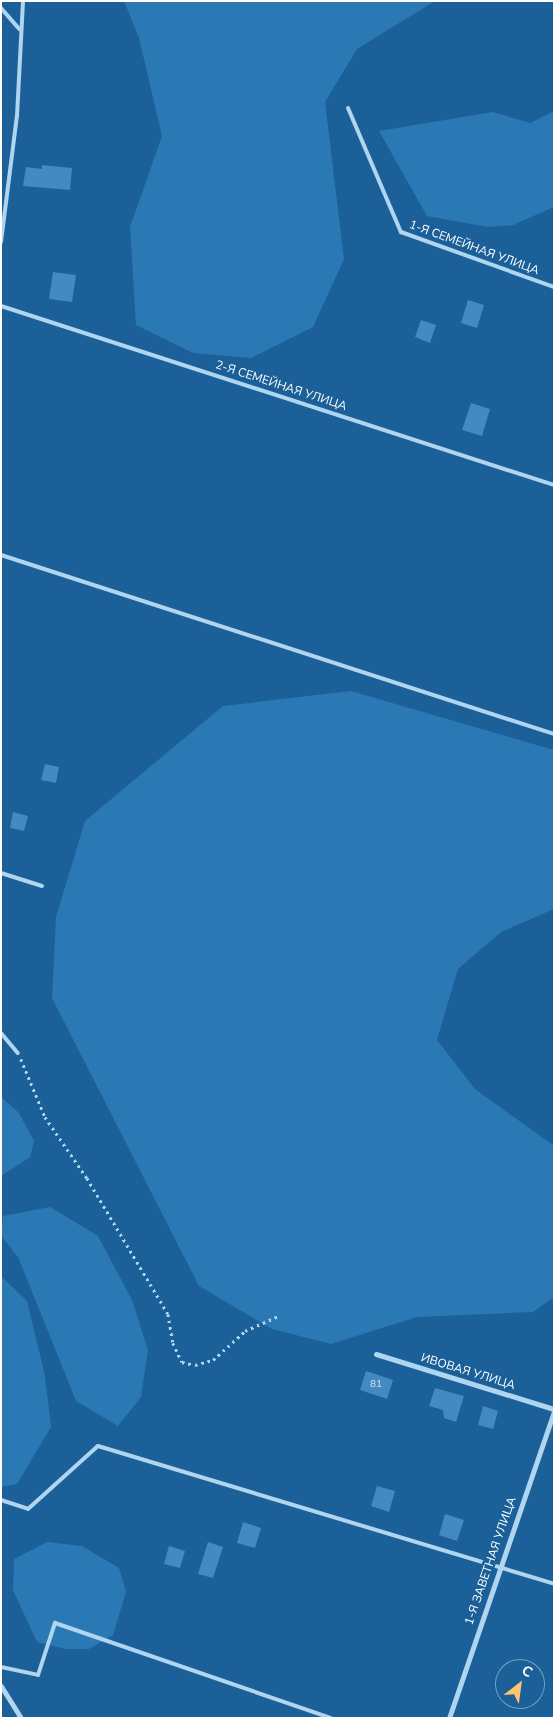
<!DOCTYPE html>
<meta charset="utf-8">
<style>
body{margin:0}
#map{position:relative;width:555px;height:1719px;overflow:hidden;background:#1b6098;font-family:"Nunito Sans",sans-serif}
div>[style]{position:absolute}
.green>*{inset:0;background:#2b79b4}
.building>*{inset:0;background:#4489bf}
.path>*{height:2.5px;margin-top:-1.25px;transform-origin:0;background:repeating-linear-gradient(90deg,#afd5f0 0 2.5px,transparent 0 6.5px)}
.lane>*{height:4px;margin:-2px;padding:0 2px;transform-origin:2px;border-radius:2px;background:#afd5f0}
.street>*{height:5px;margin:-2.5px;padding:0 2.5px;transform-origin:2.5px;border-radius:2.5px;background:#afd5f0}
span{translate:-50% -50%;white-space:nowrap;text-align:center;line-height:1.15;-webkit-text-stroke:4.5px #1b6098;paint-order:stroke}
.number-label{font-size:10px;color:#d0e2ef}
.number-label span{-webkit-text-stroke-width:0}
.street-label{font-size:12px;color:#fff}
.frame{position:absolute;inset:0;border:2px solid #fff;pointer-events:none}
.north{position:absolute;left:495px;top:1659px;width:50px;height:50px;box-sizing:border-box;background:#1b6098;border:1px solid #76a0c1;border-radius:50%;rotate:30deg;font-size:14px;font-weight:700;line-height:20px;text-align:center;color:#fff}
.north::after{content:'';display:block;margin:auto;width:18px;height:22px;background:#ffc46f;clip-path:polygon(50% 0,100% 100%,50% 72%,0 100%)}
</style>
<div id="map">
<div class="green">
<div style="clip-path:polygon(124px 1px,435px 1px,357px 49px,325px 102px,344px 259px,313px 327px,251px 358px,193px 353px,136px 325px,130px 227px,162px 136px,139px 38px)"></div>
<div style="clip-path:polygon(554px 111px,554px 207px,513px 225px,488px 227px,427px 216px,379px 131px,493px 112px,530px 123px)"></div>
<div style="clip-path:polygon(351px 691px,554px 750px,554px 909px,501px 932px,458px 969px,437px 1040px,475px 1089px,554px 1146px,554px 1297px,533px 1312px,417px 1317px,331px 1344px,272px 1329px,199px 1286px,52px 998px,56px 917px,85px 821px,223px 706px)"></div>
<div style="clip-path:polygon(1px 1097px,19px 1113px,34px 1141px,30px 1157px,1px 1176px)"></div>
<div style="clip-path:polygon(50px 1207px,98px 1236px,132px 1300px,148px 1350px,141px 1397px,118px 1426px,76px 1401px,18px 1257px,1px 1236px,3px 1216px)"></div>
<div style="clip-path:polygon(1px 1276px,27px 1301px,45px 1376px,51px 1427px,17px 1484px,1px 1487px)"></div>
<div style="clip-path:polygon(47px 1542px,82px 1546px,119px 1568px,126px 1592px,113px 1635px,89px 1649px,66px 1649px,37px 1642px,13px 1590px,14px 1559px)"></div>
</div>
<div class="building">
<div style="clip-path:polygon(42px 165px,72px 168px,70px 190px,23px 186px,26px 167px,42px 169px)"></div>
<div style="clip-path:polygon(53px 272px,76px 275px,72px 302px,49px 299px)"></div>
<div style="clip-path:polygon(468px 300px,484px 305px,477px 328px,461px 323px)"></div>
<div style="clip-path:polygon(421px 320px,436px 325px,430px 343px,415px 337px)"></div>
<div style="clip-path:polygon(471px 403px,490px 409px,482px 436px,462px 430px)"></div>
<div style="clip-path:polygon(45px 764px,59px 767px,56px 783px,41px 780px)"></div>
<div style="clip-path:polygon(13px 812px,28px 816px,24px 831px,10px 828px)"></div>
<div style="clip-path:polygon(366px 1371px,393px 1380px,387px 1399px,360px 1390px)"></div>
<div style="clip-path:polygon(435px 1388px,464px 1396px,456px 1422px,444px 1418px,443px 1410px,429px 1406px)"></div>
<div style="clip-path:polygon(483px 1406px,498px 1411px,493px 1429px,478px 1425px)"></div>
<div style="clip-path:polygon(377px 1486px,395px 1491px,389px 1512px,371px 1506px)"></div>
<div style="clip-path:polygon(445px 1514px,464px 1520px,457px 1541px,439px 1535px)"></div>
<div style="clip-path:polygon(243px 1522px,261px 1528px,255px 1548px,237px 1543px)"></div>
<div style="clip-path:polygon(208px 1542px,223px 1547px,213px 1578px,198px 1574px)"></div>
<div style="clip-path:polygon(169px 1546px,185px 1551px,180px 1568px,164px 1564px)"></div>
</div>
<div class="path">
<div style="left:21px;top:1059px;width:63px;rotate:67.5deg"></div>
<div style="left:45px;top:1117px;width:74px;rotate:55.5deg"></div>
<div style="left:87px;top:1178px;width:158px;rotate:59.2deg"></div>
<div style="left:168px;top:1314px;width:29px;rotate:80deg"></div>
<div style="left:173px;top:1343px;width:21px;rotate:65deg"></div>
<div style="left:182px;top:1362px;width:13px;rotate:13deg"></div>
<div style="left:195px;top:1365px;width:19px;rotate:-16deg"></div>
<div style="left:213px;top:1360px;width:43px;rotate:-42.2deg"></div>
<div style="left:245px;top:1331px;width:35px;rotate:-24deg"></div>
</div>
<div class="lane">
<div style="left:1px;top:8px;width:28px;rotate:49deg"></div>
<div style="left:348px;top:108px;width:135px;rotate:66.9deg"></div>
<div style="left:401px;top:232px;width:163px;rotate:19.8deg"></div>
<div style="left:1px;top:242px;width:127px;rotate:-82.8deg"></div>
<div style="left:17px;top:116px;width:115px;rotate:-87deg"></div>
<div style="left:1px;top:306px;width:581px;rotate:17.94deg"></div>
<div style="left:1px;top:555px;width:581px;rotate:17.94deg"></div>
<div style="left:1px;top:873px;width:43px;rotate:17.6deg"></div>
<div style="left:1px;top:1033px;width:26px;rotate:50deg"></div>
<div style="left:1px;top:1500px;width:28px;rotate:18deg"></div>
<div style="left:28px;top:1509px;width:94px;rotate:-42deg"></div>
<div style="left:98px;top:1446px;width:476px;rotate:16.8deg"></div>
<div style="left:1px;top:1667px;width:38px;rotate:12deg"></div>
<div style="left:38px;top:1675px;width:55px;rotate:-71.9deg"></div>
<div style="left:55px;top:1623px;width:292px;rotate:19deg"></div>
</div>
<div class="street">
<div style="left:376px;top:1354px;width:186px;rotate:17.2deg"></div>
<div style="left:1px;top:1686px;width:38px;rotate:58deg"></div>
<div style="left:449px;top:1718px;width:324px;rotate:-71.1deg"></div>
</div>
<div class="number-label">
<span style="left:376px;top:1385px">81</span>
</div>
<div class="street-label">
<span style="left:474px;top:248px;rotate:20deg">1-Я СЕМЕЙНАЯ УЛИЦА</span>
<span style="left:281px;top:386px;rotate:18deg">2-Я СЕМЕЙНАЯ УЛИЦА</span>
<span style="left:468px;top:1372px;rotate:17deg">ИВОВАЯ УЛИЦА</span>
<span style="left:491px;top:1561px;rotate:-71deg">1-Я ЗАВЕТНАЯ УЛИЦА</span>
</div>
<div class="frame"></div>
<div class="north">С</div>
</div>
